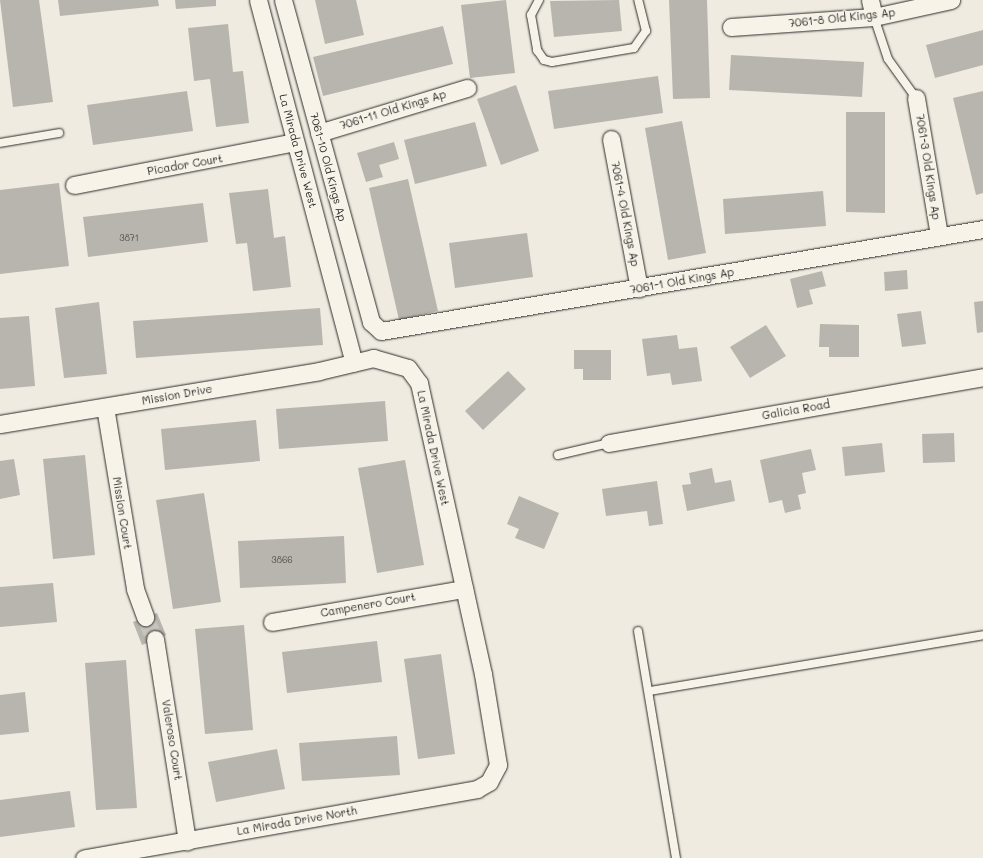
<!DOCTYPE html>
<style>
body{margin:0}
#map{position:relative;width:983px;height:858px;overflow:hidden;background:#efebe0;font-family:Mali,sans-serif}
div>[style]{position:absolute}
.building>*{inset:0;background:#b8b5ae}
.street-tunnel>*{height:17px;margin-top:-8.5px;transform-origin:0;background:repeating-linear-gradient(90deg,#c8c5bc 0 17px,transparent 0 25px)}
.roads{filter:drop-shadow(0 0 1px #2b2b2b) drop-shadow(0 0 1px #2b2b2b)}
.lane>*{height:8px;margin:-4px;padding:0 4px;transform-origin:4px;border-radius:4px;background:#f7f3e8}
.street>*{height:17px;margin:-8.5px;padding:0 8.5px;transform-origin:8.5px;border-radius:8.5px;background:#f7f3e8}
span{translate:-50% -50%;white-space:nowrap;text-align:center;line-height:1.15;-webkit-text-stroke:3px #f7f3e8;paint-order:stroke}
.number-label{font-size:9px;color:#4e4e4c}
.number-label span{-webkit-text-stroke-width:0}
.street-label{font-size:11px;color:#2b2b2b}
</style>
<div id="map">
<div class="building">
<div style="clip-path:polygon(0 0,39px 0,53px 102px,13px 107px)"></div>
<div style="clip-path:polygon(58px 0,158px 0,159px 6px,60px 16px)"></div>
<div style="clip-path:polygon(175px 0,216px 0,216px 6px,176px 9px)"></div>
<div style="clip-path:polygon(315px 0,356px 0,364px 35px,325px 44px)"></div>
<div style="clip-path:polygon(506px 0,515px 73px,470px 78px,461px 5px)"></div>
<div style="clip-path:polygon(619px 0,622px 31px,554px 37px,550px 1px)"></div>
<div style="clip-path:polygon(669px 0,707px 0,710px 98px,673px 99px)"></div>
<div style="clip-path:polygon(228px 24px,233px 72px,243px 71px,249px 123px,216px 127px,210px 79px,194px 81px,188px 28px)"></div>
<div style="clip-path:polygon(443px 26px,453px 64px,323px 96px,313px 57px)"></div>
<div style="clip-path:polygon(983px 30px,983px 65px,935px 78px,926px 45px)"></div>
<div style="clip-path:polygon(731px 55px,864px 62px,862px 97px,729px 90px)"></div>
<div style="clip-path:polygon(658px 76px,663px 113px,554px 129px,548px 91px)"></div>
<div style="clip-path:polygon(516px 85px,539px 151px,501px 165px,477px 99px)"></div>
<div style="clip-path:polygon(187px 91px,193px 131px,93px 145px,87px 105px)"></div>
<div style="clip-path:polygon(983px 91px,983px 193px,976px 195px,953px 98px)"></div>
<div style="clip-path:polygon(846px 112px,885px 112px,885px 213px,846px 212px)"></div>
<div style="clip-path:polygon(682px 121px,706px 253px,668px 260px,645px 128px)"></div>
<div style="clip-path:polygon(475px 122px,487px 166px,415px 184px,404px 140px)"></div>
<div style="clip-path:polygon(394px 142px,399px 159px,379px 165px,383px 177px,366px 182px,357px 153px)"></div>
<div style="clip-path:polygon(408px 179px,438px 311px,399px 320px,369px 188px)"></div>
<div style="clip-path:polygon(59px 183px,69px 266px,0 274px,0 190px)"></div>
<div style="clip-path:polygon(268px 189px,274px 238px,285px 236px,291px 287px,253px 291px,247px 243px,236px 244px,229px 193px)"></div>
<div style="clip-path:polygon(823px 191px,826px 226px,725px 234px,723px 199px)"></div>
<div style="clip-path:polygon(203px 203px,208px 242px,88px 257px,83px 217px)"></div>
<div style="clip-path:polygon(527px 233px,533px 277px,455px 288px,449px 243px)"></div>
<div style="clip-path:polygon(907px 270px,908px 289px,885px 291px,884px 272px)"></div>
<div style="clip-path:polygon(822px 271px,826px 286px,809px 290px,813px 304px,797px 308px,790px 279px)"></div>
<div style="clip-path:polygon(983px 301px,983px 332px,977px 333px,974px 302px)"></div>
<div style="clip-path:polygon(99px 302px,107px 374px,64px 378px,55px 308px)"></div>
<div style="clip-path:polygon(320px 308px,323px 345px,136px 358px,133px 321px)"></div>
<div style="clip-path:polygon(921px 311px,926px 344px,902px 347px,897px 314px)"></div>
<div style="clip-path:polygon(29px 316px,35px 386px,0 389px,0 318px)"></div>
<div style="clip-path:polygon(820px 324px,859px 325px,859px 357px,829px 357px,829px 347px,819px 347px)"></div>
<div style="clip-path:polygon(766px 325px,786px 356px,750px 378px,730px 347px)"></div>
<div style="clip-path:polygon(677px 335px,679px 349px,697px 347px,702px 381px,672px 385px,670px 373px,647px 376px,642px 339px)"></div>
<div style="clip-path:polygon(574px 350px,611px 350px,611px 380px,583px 380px,583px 369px,574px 369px)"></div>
<div style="clip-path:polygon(508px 371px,526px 389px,483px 430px,465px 411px)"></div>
<div style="clip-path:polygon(385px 401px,388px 441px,279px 449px,276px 409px)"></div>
<div style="clip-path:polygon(256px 420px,260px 461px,165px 470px,161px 429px)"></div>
<div style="clip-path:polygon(954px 433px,955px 462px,923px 463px,922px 434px)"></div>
<div style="clip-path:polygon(882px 443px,885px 472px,845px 476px,842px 447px)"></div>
<div style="clip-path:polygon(811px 449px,816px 470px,802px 473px,806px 493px,798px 495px,801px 509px,785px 513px,782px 500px,769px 503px,760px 460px)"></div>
<div style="clip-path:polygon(85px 455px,95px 555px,53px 559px,43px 459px)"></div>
<div style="clip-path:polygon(14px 459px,20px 495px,0 499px,0 461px)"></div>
<div style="clip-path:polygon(405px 460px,424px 565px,377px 573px,358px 468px)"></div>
<div style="clip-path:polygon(712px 468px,715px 483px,731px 480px,735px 501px,687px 511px,682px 485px,691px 484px,689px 473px)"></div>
<div style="clip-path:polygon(657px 481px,663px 524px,649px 526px,647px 511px,606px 516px,602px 489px)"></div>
<div style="clip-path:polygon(204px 493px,221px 602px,173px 609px,156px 500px)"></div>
<div style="clip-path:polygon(519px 496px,559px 513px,544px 549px,515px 538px,519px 529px,507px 524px)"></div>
<div style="clip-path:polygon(344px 536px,346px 583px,240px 588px,238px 541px)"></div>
<div style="clip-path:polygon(53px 583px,57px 622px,0 627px,0 587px)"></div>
<div style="clip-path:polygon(157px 613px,166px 635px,142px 645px,133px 622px)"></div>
<div style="clip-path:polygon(244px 625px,253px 730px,205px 734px,195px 629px)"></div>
<div style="clip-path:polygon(377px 641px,382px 682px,287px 693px,282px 652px)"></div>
<div style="clip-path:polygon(441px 654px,455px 754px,418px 759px,404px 659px)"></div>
<div style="clip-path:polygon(126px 660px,137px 808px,96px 810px,85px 663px)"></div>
<div style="clip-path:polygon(25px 692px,29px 732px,0 735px,0 695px)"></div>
<div style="clip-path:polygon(397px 736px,400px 775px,302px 781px,299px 743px)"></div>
<div style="clip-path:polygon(277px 749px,285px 789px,216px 802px,208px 762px)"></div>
<div style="clip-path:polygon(70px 791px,75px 827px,0 837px,0 800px)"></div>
</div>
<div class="street-tunnel">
<div style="left:145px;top:617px;width:24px;rotate:66deg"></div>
</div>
<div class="roads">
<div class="lane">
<div style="left:539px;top:0;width:17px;rotate:118deg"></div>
<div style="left:531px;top:15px;width:36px;rotate:80deg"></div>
<div style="left:537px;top:50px;width:12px;rotate:55deg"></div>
<div style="left:544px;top:60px;width:8px;rotate:14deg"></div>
<div style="left:552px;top:62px;width:83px;rotate:-9.7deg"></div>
<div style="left:634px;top:48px;width:21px;rotate:-55deg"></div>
<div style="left:646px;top:31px;width:32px;rotate:-104deg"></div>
<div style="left:874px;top:17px;width:44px;rotate:71.6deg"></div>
<div style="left:888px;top:59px;width:48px;rotate:54.3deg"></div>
<div style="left:0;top:143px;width:60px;rotate:-9.6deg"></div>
<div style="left:558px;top:455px;width:52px;rotate:-13.2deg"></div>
<div style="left:638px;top:631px;width:230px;rotate:80.5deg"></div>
<div style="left:650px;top:691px;width:338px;rotate:-9.5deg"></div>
</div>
<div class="street">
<div style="left:258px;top:0;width:375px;rotate:75.2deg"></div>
<div style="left:283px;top:0;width:334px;rotate:74.7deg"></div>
<div style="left:371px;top:322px;width:13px;rotate:42deg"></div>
<div style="left:381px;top:331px;width:611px;rotate:-9.62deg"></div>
<div style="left:870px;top:0;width:17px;rotate:77deg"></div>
<div style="left:731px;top:27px;width:143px;rotate:-4deg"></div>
<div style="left:874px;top:17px;width:79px;rotate:-12.4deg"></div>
<div style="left:916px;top:98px;width:140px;rotate:80.5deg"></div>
<div style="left:319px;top:133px;width:155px;rotate:-16.9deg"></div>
<div style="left:611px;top:139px;width:152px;rotate:79.4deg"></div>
<div style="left:74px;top:185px;width:225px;rotate:-11deg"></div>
<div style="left:105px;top:407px;width:184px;rotate:80.6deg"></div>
<div style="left:135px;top:589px;width:30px;rotate:70deg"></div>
<div style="left:0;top:424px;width:323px;rotate:-9.4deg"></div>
<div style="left:319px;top:371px;width:56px;rotate:-13.5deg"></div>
<div style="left:373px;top:358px;width:36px;rotate:16deg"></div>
<div style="left:408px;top:368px;width:19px;rotate:54deg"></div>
<div style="left:419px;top:383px;width:298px;rotate:77.6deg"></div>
<div style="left:483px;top:674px;width:92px;rotate:80.6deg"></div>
<div style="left:498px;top:765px;width:19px;rotate:118deg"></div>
<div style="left:489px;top:782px;width:14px;rotate:150deg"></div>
<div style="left:477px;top:789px;width:399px;rotate:170deg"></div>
<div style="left:609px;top:443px;width:380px;rotate:-10deg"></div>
<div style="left:272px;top:622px;width:195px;rotate:-9.8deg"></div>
<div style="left:155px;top:639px;width:205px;rotate:81deg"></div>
</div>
</div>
<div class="number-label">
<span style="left:129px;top:238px">3871</span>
<span style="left:282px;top:560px">3866</span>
</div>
<div class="street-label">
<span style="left:842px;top:18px;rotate:-6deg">7061-8 Old Kings Ap</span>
<span style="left:393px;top:110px;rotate:-17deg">7061-11 Old Kings Ap</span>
<span style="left:298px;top:151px;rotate:75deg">La Mirada Drive West</span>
<span style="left:185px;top:165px;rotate:-10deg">Picador Court</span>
<span style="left:328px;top:167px;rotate:75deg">7061-10 Old Kings Ap</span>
<span style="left:928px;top:167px;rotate:81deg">7061-3 Old Kings Ap</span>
<span style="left:625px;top:214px;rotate:79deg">7061-4 Old Kings Ap</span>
<span style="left:682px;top:281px;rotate:-10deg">7061-1 Old Kings Ap</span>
<span style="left:177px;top:395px;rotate:-10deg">Mission Drive</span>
<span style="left:796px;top:410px;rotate:-10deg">Galicia Road</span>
<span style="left:433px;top:448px;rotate:78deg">La Mirada Drive West</span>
<span style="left:122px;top:513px;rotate:81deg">Mission Court</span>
<span style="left:368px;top:605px;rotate:-10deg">Campenero Court</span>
<span style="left:172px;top:740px;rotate:81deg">Valeroso Court</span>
<span style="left:297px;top:821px;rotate:-10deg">La Mirada Drive North</span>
</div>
</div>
